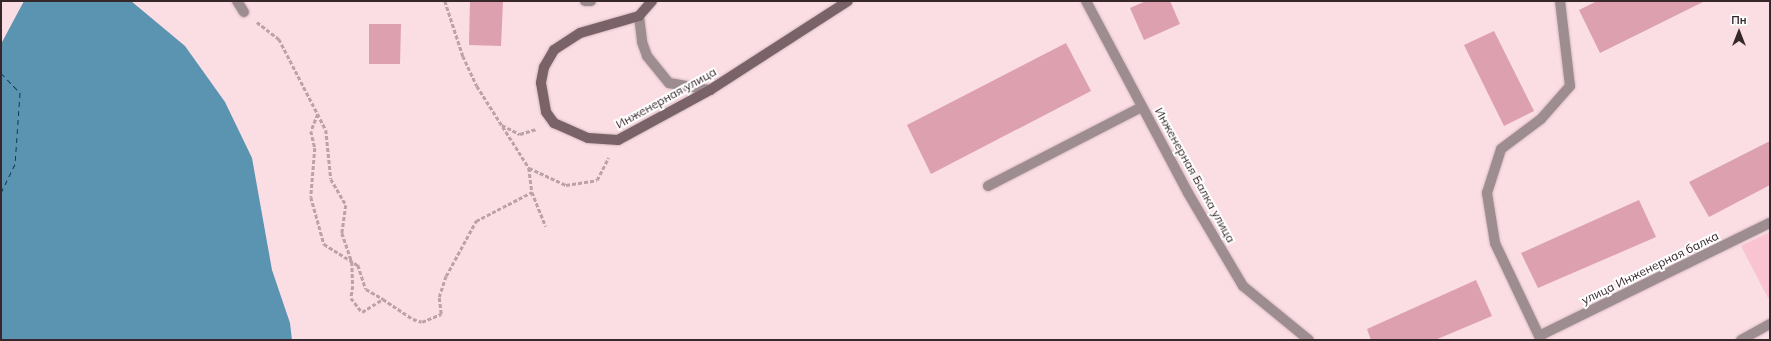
<!DOCTYPE html>
<meta charset="utf-8">
<style>
body{margin:0}
#map{position:relative;width:1771px;height:341px;overflow:hidden;background:#fbdde4;font-family:Mulish,sans-serif}
div>[style]{position:absolute}
.green>*{inset:0;background:#fac3d1}
.water>*{inset:0;background:#5a94b0}
.ferry>*{height:1px;margin-top:-0.5px;transform-origin:0;background:repeating-linear-gradient(90deg,#0a3d52 0 5px,transparent 0 9px)}
.building>*{inset:0;background:#dca0af}
.path>*{height:2.5px;margin-top:-1.25px;transform-origin:0;background:repeating-linear-gradient(90deg,#bba2a8 0 4px,transparent 0 6px)}
.roads{filter:drop-shadow(0 0 1px #d4b9bf) drop-shadow(0 0 1px #d4b9bf)}
.lane>*{height:10px;margin:-5px;padding:0 5px;transform-origin:5px;border-radius:5px;background:#9d8d90}
.street>*{height:10px;margin:-5px;padding:0 5px;transform-origin:5px;border-radius:5px;background:#9d8d90}
.secondary>*{height:10px;margin:-5px;padding:0 5px;transform-origin:5px;border-radius:5px;background:#796368}
span{translate:-50% -50%;white-space:nowrap;text-align:center;line-height:1.15;-webkit-text-stroke:4px #fff;paint-order:stroke}
.street-label{font-size:12px;color:#36272b}
.frame{position:absolute;inset:0;border:2px solid #36272b;pointer-events:none}
.north{position:absolute;left:1719px;top:12px;width:40px;height:40px;-webkit-text-stroke:3px #fff;paint-order:stroke;rotate:0deg;font-size:11px;font-weight:700;line-height:16px;text-align:center;color:#36272b}
.north::after{content:'';display:block;margin:auto;width:14px;height:18px;background:#36272b;clip-path:polygon(50% 0,100% 100%,50% 72%,0 100%)}
</style>
<div id="map">
<div class="green">
<div style="clip-path:polygon(1770px 232px,1770px 297px,1768px 298px,1741px 246px)"></div>
</div>
<div class="water">
<div style="clip-path:polygon(24px 1px,131px 1px,185px 46px,225px 102px,252px 158px,272px 270px,290px 323px,292px 340px,1px 340px,1px 44px)"></div>
</div>
<div class="ferry">
<div style="left:1px;top:73px;width:28px;rotate:46deg"></div>
<div style="left:20px;top:93px;width:71px;rotate:94deg"></div>
<div style="left:15px;top:164px;width:32px;rotate:116deg"></div>
</div>
<div class="building">
<div style="clip-path:polygon(470px 1px,503px 1px,501px 46px,469px 45px)"></div>
<div style="clip-path:polygon(1146px 1px,1170px 1px,1180px 24px,1144px 40px,1130px 8px)"></div>
<div style="clip-path:polygon(1597px 1px,1705px 1px,1600px 53px,1579px 10px)"></div>
<div style="clip-path:polygon(369px 24px,401px 24px,400px 64px,369px 64px)"></div>
<div style="clip-path:polygon(1494px 31px,1534px 111px,1504px 126px,1464px 45px)"></div>
<div style="clip-path:polygon(1066px 43px,1091px 91px,931px 174px,907px 125px)"></div>
<div style="clip-path:polygon(1770px 141px,1770px 185px,1709px 217px,1689px 182px)"></div>
<div style="clip-path:polygon(1639px 200px,1656px 237px,1538px 288px,1521px 253px)"></div>
<div style="clip-path:polygon(1476px 280px,1492px 316px,1435px 340px,1371px 340px,1367px 329px)"></div>
</div>
<div class="path">
<div style="left:445px;top:1px;width:58px;rotate:71.9deg"></div>
<div style="left:463px;top:56px;width:33px;rotate:65deg"></div>
<div style="left:477px;top:86px;width:97px;rotate:57.6deg"></div>
<div style="left:529px;top:168px;width:41px;rotate:24.7deg"></div>
<div style="left:566px;top:185px;width:31px;rotate:-9deg"></div>
<div style="left:597px;top:180px;width:25px;rotate:-63deg"></div>
<div style="left:257px;top:22px;width:28px;rotate:38deg"></div>
<div style="left:279px;top:39px;width:102px;rotate:62.7deg"></div>
<div style="left:326px;top:130px;width:49px;rotate:84.2deg"></div>
<div style="left:331px;top:179px;width:30px;rotate:60deg"></div>
<div style="left:346px;top:205px;width:28px;rotate:98deg"></div>
<div style="left:342px;top:233px;width:31px;rotate:71deg"></div>
<div style="left:352px;top:262px;width:24px;rotate:88deg"></div>
<div style="left:353px;top:286px;width:12px;rotate:99deg"></div>
<div style="left:351px;top:298px;width:18px;rotate:52deg"></div>
<div style="left:362px;top:312px;width:25px;rotate:-32deg"></div>
<div style="left:383px;top:299px;width:36px;rotate:34deg"></div>
<div style="left:413px;top:319px;width:9px;rotate:18deg"></div>
<div style="left:422px;top:322px;width:21px;rotate:-23deg"></div>
<div style="left:441px;top:314px;width:17px;rotate:-97deg"></div>
<div style="left:439px;top:297px;width:22px;rotate:-72deg"></div>
<div style="left:446px;top:276px;width:63px;rotate:-61.4deg"></div>
<div style="left:476px;top:221px;width:63px;rotate:-27.4deg"></div>
<div style="left:318px;top:114px;width:18px;rotate:112deg"></div>
<div style="left:311px;top:131px;width:17px;rotate:77deg"></div>
<div style="left:315px;top:148px;width:49px;rotate:94.7deg"></div>
<div style="left:311px;top:197px;width:49px;rotate:74.5deg"></div>
<div style="left:324px;top:244px;width:40px;rotate:32deg"></div>
<div style="left:358px;top:265px;width:25px;rotate:72deg"></div>
<div style="left:366px;top:289px;width:20px;rotate:30deg"></div>
<div style="left:502px;top:125px;width:20px;rotate:27deg"></div>
<div style="left:520px;top:134px;width:17px;rotate:-17deg"></div>
<div style="left:529px;top:168px;width:24px;rotate:83deg"></div>
<div style="left:532px;top:192px;width:37px;rotate:68deg"></div>
</div>
<div class="roads">
<div class="lane">
<div style="left:237px;top:1px;width:13px;rotate:58deg"></div>
<div style="left:639px;top:16px;width:26px;rotate:83deg"></div>
<div style="left:642px;top:42px;width:15px;rotate:70deg"></div>
<div style="left:647px;top:56px;width:35px;rotate:51deg"></div>
<div style="left:669px;top:83px;width:42px;rotate:9.7deg"></div>
<div style="left:988px;top:186px;width:173px;rotate:-27.2deg"></div>
<div style="left:1541px;top:335px;width:255px;rotate:-26.1deg"></div>
<div style="left:1541px;top:340px;width:107px;rotate:-115.4deg"></div>
<div style="left:1495px;top:243px;width:51px;rotate:-99.1deg"></div>
<div style="left:1487px;top:193px;width:46px;rotate:-72.3deg"></div>
<div style="left:1501px;top:149px;width:50px;rotate:-36.9deg"></div>
<div style="left:1541px;top:119px;width:44px;rotate:-48.7deg"></div>
<div style="left:1570px;top:86px;width:86px;rotate:-96.7deg"></div>
<div style="left:1741px;top:340px;width:33px;rotate:-29deg"></div>
</div>
<div class="street">
<div style="left:585px;top:1px;width:6px"></div>
<div style="left:1086px;top:1px;width:217px;rotate:62deg"></div>
<div style="left:1188px;top:193px;width:108px;rotate:59.4deg"></div>
<div style="left:1243px;top:286px;width:85px;rotate:39.3deg"></div>
</div>
<div class="secondary">
<div style="left:652px;top:1px;width:20px;rotate:131deg"></div>
<div style="left:639px;top:16px;width:61px;rotate:163.9deg"></div>
<div style="left:580px;top:33px;width:31px;rotate:147deg"></div>
<div style="left:554px;top:50px;width:20px;rotate:120deg"></div>
<div style="left:544px;top:67px;width:16px;rotate:101deg"></div>
<div style="left:541px;top:83px;width:29px;rotate:80deg"></div>
<div style="left:546px;top:112px;width:14px;rotate:54deg"></div>
<div style="left:554px;top:123px;width:37px;rotate:24deg"></div>
<div style="left:588px;top:138px;width:30px;rotate:4deg"></div>
<div style="left:618px;top:140px;width:105px;rotate:-28.5deg"></div>
<div style="left:710px;top:90px;width:164px;rotate:-32.8deg"></div>
</div>
</div>
<div class="street-label">
<span style="left:666px;top:98px;rotate:-29deg">Инженерная улица</span>
<span style="left:1195px;top:175px;rotate:61deg">Инженерная Балка улица</span>
<span style="left:1650px;top:268px;rotate:-26deg">улица Инженерная балка</span>
</div>
<div class="frame"></div>
<div class="north">Пн</div>
</div>
